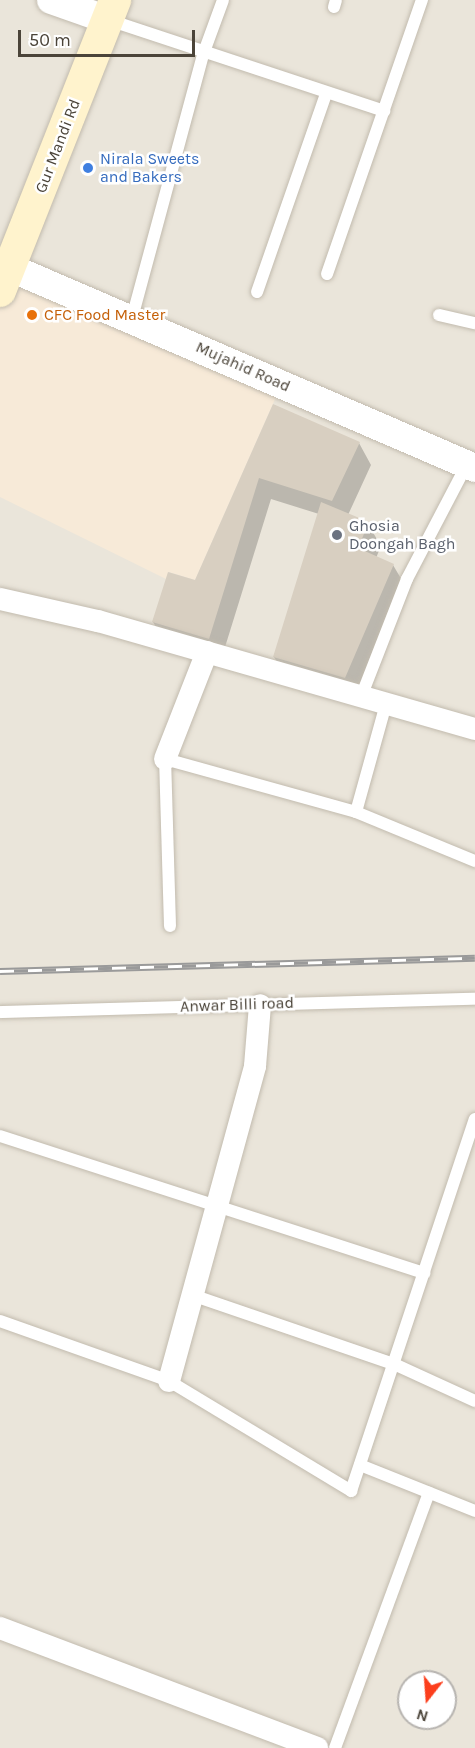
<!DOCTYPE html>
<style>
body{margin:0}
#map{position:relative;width:475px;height:1748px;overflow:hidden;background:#f6f3ec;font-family:Karla,sans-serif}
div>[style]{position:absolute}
.residential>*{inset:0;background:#eae5da}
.commercial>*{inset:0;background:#f7ead8}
.shadow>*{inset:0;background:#0003}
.building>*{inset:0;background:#d8cfc1}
.roads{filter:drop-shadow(0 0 2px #c2bbae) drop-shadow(0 0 2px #c2bbae)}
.service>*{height:12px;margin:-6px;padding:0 6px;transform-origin:6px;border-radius:6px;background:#fff}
.minor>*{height:22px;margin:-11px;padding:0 11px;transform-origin:11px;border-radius:11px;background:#fff}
.tertiary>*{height:28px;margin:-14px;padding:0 14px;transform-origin:14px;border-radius:14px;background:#fff}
.secondary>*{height:32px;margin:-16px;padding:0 16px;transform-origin:16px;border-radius:16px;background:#fff3cd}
.rail>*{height:7px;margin-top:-3.5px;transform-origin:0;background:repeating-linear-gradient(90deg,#fff 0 14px,#9a9a9a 0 28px);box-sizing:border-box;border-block:2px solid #9a9a9a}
.dots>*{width:16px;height:16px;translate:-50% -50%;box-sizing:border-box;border:3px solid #fff;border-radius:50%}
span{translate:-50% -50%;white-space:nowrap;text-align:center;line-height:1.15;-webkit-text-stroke:5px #fff;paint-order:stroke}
.street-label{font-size:16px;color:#4b4439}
.shop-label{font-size:16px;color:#366cbe}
.left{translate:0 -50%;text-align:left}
.food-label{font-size:16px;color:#c56008}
.worship-label{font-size:16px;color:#5b616d}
.north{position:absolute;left:397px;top:1670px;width:60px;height:60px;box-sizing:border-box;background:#fff;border:2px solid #b7b4b0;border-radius:50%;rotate:197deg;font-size:16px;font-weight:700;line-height:24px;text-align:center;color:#4b4439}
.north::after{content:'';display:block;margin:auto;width:21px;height:27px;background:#fc3f1d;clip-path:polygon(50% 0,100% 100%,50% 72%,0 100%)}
.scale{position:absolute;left:18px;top:30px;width:177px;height:27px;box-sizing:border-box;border:3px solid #4b4439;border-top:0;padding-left:8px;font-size:18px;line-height:21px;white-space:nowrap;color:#4b4439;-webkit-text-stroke:4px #fff;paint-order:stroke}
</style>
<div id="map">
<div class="residential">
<div style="clip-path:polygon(evenodd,0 0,475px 0,475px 1748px,0 1748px,0 0,409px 1682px,445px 1682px,445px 1718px,409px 1718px,409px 1682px)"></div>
</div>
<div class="commercial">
<div style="clip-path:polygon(14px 277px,280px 388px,195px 580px,169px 572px,166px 579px,0 497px,0 307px)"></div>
</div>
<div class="shadow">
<div style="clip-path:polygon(274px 405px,359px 443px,371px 465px,348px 515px,368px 524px,381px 546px,376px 558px,393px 565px,406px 587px,357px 699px,287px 679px,274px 657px,319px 514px,271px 499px,221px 660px,166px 644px,153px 622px,196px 582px)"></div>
</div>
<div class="building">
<div style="clip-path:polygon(273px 404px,360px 442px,332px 501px,259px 478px,209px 639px,152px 622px,168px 572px,195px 580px)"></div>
<div style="clip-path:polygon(321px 502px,369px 522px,358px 548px,394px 564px,345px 678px,273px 657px)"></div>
</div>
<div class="roads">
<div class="service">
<div style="left:334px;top:7px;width:7px;rotate:-74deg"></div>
<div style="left:109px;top:20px;width:290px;rotate:18.3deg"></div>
<div style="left:327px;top:274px;width:290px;rotate:-70.9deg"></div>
<div style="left:257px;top:292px;width:210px;rotate:-70.8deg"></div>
<div style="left:439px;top:315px;width:37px;rotate:13deg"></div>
<div style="left:132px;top:318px;width:276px;rotate:-74.9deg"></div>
<div style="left:204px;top:52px;width:55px;rotate:-69.9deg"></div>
<div style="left:361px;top:697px;width:127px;rotate:-68.7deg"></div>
<div style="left:407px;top:579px;width:130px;rotate:-62.4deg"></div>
<div style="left:356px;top:812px;width:112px;rotate:-74.5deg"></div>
<div style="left:170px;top:926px;width:167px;rotate:-91.7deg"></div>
<div style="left:165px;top:759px;width:198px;rotate:15.5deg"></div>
<div style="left:356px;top:812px;width:129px;rotate:22.4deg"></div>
<div style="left:0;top:1012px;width:475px;rotate:-1.6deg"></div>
<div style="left:0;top:1136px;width:446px;rotate:17.9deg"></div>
<div style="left:192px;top:1295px;width:213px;rotate:18.9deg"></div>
<div style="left:394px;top:1364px;width:89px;rotate:24.6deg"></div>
<div style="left:0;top:1321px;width:179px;rotate:19.5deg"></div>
<div style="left:169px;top:1381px;width:213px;rotate:31.1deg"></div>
<div style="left:351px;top:1491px;width:392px;rotate:-71.6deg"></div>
<div style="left:360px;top:1465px;width:124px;rotate:21.8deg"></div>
<div style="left:335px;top:1748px;width:272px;rotate:-69.8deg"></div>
</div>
<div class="minor">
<div style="left:0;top:599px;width:100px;rotate:12.7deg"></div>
<div style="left:98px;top:621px;width:392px;rotate:16deg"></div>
<div style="left:165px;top:759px;width:115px;rotate:-68.6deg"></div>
<div style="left:169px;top:1381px;width:327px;rotate:-74.7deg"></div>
<div style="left:255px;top:1066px;width:61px;rotate:-85.3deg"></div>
<div style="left:0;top:1628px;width:339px;rotate:20.7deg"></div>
</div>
<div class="tertiary">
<div style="left:51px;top:0;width:60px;rotate:19.3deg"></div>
<div style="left:11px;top:268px;width:505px;rotate:23.32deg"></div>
</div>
<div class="secondary">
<div style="left:0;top:291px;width:313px;rotate:-68.4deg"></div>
</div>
</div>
<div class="rail">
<div style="left:0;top:971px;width:475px;rotate:-1.6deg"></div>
</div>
<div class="dots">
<div style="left:88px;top:168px;background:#3f7fe0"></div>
<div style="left:32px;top:315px;background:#e8710a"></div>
<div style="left:337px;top:535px;background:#6b7280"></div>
</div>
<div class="street-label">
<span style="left:58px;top:146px;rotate:-69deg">Gur Mandi Rd</span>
<span style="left:243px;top:367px;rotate:24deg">Mujahid Road</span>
<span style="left:237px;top:1005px;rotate:-2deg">Anwar Billi road</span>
</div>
<div class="shop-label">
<span class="left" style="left:100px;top:168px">Nirala Sweets<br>and Bakers</span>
</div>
<div class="food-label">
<span class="left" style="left:44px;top:315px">CFC Food Master</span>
</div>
<div class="worship-label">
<span class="left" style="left:349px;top:535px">Ghosia<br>Doongah Bagh</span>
</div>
<div class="north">N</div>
<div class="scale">50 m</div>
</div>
